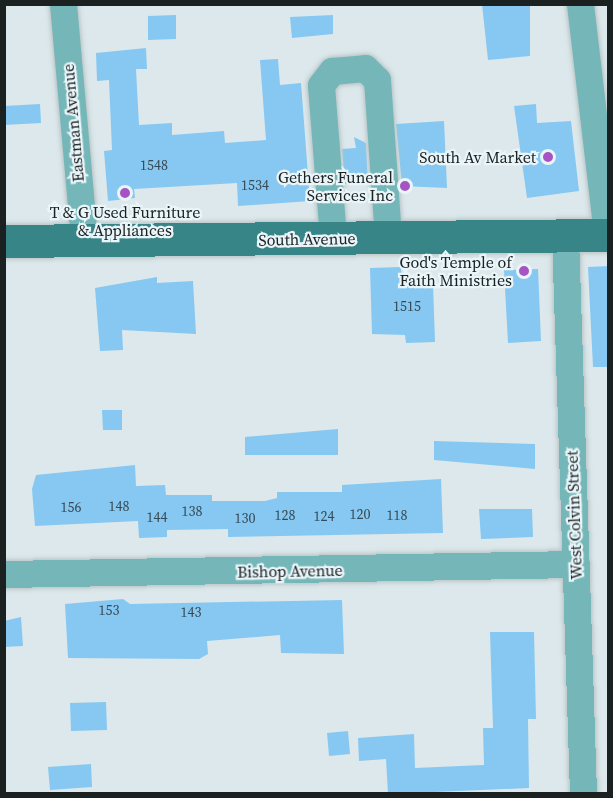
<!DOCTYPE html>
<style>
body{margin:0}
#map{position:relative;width:613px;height:798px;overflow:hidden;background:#dce8eb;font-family:"Source Serif 4",serif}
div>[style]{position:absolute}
.building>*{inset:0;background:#86c8f1}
.roads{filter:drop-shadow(0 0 2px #b9c4c7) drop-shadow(0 0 2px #b9c4c7)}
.minor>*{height:27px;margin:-13.5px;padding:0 13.5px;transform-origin:13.5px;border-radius:13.5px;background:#75b7b8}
.major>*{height:33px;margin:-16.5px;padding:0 16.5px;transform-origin:16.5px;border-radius:16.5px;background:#378587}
.dots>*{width:16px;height:16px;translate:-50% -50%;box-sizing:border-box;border:3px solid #e9f5f9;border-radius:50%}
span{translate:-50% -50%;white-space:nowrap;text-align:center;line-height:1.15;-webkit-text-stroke:4.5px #e9f5f9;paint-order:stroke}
.number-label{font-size:14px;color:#364a55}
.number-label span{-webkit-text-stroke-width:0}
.street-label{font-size:16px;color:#1b2021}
.poi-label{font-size:16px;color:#1b2021}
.right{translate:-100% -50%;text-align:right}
.frame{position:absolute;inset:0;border:6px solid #1b2021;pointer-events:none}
</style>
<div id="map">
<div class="building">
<div style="clip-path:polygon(482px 4px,530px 4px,530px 56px,488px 60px)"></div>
<div style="clip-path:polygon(176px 15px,176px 39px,148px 40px,148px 16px)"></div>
<div style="clip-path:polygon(333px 15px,333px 34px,292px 38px,290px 17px)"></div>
<div style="clip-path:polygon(146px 48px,147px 69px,136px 69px,139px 125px,172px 123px,172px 135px,224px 131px,225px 143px,266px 140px,260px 60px,278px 59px,280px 85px,301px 83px,310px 201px,238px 206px,237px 183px,134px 189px,135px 198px,108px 201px,104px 151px,112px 150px,109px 80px,97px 81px,96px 53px)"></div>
<div style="clip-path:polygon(40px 104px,41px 123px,4px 125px,4px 106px)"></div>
<div style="clip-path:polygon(536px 104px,537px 123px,571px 121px,579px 191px,527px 198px,514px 106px)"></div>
<div style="clip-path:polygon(444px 121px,447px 188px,402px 186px,396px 124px)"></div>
<div style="clip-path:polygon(354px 137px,366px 143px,368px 183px,345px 184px,342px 149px,356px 148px)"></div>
<div style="clip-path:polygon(609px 266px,609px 367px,593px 367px,588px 267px)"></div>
<div style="clip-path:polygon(401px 267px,402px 283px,433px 284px,435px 342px,406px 343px,405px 335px,372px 334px,370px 268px)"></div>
<div style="clip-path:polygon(538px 269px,541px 341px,508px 343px,504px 270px)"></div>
<div style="clip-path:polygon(157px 277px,157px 283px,193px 281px,196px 334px,122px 330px,123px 350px,100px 351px,95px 288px)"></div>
<div style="clip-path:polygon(102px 410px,122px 410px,122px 430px,103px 430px)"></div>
<div style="clip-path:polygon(338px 429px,338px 455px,245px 455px,245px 437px)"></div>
<div style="clip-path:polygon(434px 441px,535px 444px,535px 469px,434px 460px)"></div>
<div style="clip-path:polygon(135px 465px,136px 486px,165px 485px,166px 495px,212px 495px,212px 501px,265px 501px,277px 498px,277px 492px,342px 492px,342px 485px,441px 479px,443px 533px,228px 537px,228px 529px,167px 530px,167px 537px,139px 538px,138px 521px,35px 526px,32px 489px,36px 475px)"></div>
<div style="clip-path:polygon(479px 509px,532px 509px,533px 537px,481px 539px)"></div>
<div style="clip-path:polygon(123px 599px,130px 604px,342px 600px,344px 654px,281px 653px,280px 635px,207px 641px,208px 654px,199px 659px,68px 658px,65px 604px)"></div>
<div style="clip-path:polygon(21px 617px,23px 646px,4px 647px,4px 621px)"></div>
<div style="clip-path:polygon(490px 632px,534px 632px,536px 719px,528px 719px,529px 788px,388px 794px,386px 759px,359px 761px,358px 738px,414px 734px,415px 768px,484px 765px,483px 728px,493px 728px)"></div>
<div style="clip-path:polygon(106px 702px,107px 730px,71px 731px,70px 703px)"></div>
<div style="clip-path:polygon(348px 731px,350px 754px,329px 756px,327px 733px)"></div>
<div style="clip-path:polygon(91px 764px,92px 787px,50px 790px,48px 767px)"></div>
</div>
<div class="roads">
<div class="minor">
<div style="left:63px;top:4px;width:238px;rotate:84.9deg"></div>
<div style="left:580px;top:4px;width:233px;rotate:83.3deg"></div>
<div style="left:565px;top:236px;width:558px;rotate:88.15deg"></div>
<div style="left:333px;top:238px;width:153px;rotate:-94.5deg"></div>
<div style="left:321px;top:85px;width:18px;rotate:-52deg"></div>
<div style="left:332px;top:71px;width:33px;rotate:-5deg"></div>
<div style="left:365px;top:68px;width:17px;rotate:45deg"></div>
<div style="left:377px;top:80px;width:158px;rotate:86deg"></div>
<div style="left:4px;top:574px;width:572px;rotate:-1deg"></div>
</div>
<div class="major">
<div style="left:4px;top:241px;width:604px;rotate:-0.57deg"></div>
</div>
</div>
<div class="dots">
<div style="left:548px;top:157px;background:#a654c3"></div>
<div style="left:405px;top:186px;background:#a654c3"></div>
<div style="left:125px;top:193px;background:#a654c3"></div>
<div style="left:524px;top:271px;background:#a654c3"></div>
</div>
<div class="number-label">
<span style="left:154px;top:165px">1548</span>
<span style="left:255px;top:185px">1534</span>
<span style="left:407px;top:306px">1515</span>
<span style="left:119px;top:506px">148</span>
<span style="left:71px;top:507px">156</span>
<span style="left:192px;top:511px">138</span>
<span style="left:360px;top:514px">120</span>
<span style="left:285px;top:515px">128</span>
<span style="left:397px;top:515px">118</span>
<span style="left:324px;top:516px">124</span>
<span style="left:157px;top:517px">144</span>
<span style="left:245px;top:518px">130</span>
<span style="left:109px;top:610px">153</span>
<span style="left:191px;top:612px">143</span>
</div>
<div class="street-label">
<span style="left:73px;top:123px;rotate:-95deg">Eastman Avenue</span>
<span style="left:307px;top:239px;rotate:-1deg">South Avenue</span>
<span style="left:574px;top:515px;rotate:-92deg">West Colvin Street</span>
<span style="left:290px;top:571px;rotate:-1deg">Bishop Avenue</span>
</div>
<div class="poi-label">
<span class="right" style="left:536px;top:157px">South Av Market</span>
<span class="right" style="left:393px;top:186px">Gethers Funeral<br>Services Inc</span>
<span style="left:125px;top:221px">T &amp; G Used Furniture<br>&amp; Appliances</span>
<span class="right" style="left:512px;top:271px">God's Temple of<br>Faith Ministries</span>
</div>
<div class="frame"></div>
</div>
